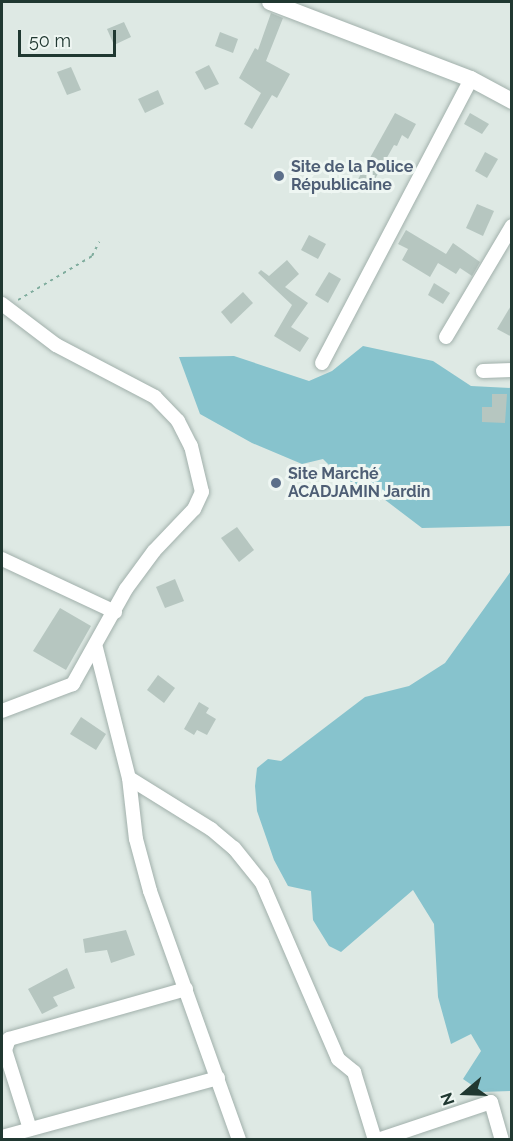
<!DOCTYPE html>
<meta charset="utf-8">
<style>
body{margin:0}
#map{position:relative;width:513px;height:1141px;overflow:hidden;background:#dee9e4;font-family:Raleway,sans-serif}
div>[style]{position:absolute}
.water>*{inset:0;background:#87c3cd}
.building>*{inset:0;background:#b6c6c0}
.path>*{height:2px;margin-top:-1px;transform-origin:0;background:repeating-linear-gradient(90deg,#7fac9d 0 3px,transparent 0 7.5px)}
.roads{filter:drop-shadow(0 0 2px #a1b0ab) drop-shadow(0 0 2px #a1b0ab)}
.minor>*{height:14px;margin:-7px;padding:0 7px;transform-origin:7px;border-radius:7px;background:#fff}
.tertiary>*{height:16px;margin:-8px;padding:0 8px;transform-origin:8px;border-radius:8px;background:#fff}
.dots>*{width:16px;height:16px;translate:-50% -50%;box-sizing:border-box;border:3px solid #eef6f2;border-radius:50%}
span{translate:-50% -50%;white-space:nowrap;text-align:center;line-height:1.15;-webkit-text-stroke:6px #eef6f2;paint-order:stroke}
.service-label{font-size:16px;color:#4e5e75;font-weight:700}
.left{translate:0 -50%;text-align:left}
.frame{position:absolute;inset:0;border:3px solid #203831;pointer-events:none}
.north{position:absolute;left:435px;top:1063px;width:60px;height:60px;-webkit-text-stroke:4px #eef6f2;paint-order:stroke;rotate:251deg;font-size:16px;font-weight:700;line-height:24px;text-align:center;color:#203831}
.north::after{content:'';display:block;margin:auto;width:21px;height:27px;background:#203831;clip-path:polygon(50% 0,100% 100%,50% 72%,0 100%)}
.scale{position:absolute;left:18px;top:30px;width:98px;height:27px;box-sizing:border-box;border:3px solid #203831;border-top:0;padding-left:8px;font-size:18px;line-height:21px;white-space:nowrap;color:#203831;-webkit-text-stroke:4px #eef6f2;paint-order:stroke}
</style>
<div id="map">
<div class="water">
<div style="clip-path:polygon(363px 346px,433px 361px,471px 386px,511px 388px,511px 526px,422px 528px,376px 493px,343px 479px,323px 459px,302px 464px,252px 443px,200px 414px,179px 357px,234px 356px,309px 381px,332px 371px)"></div>
<div style="clip-path:polygon(511px 571px,511px 1091px,482px 1092px,463px 1079px,481px 1051px,471px 1034px,451px 1044px,438px 997px,434px 924px,413px 890px,341px 952px,329px 946px,313px 920px,311px 891px,288px 886px,274px 860px,257px 811px,255px 786px,257px 768px,268px 759px,281px 761px,365px 697px,409px 686px,445px 663px)"></div>
</div>
<div class="building">
<div style="clip-path:polygon(271px 13px,283px 18px,266px 61px,290px 74px,277px 98px,272px 95px,252px 129px,244px 124px,261px 93px,239px 78px,255px 48px,258px 50px)"></div>
<div style="clip-path:polygon(124px 22px,131px 37px,114px 45px,107px 29px)"></div>
<div style="clip-path:polygon(220px 32px,238px 39px,233px 53px,215px 46px)"></div>
<div style="clip-path:polygon(209px 65px,219px 84px,205px 90px,195px 72px)"></div>
<div style="clip-path:polygon(71px 67px,81px 90px,67px 95px,57px 72px)"></div>
<div style="clip-path:polygon(158px 90px,164px 104px,145px 113px,138px 99px)"></div>
<div style="clip-path:polygon(395px 113px,416px 124px,408px 139px,402px 135px,397px 146px,394px 145px,370px 188px,357px 181px)"></div>
<div style="clip-path:polygon(470px 113px,489px 124px,482px 134px,464px 124px)"></div>
<div style="clip-path:polygon(485px 152px,498px 159px,487px 178px,475px 171px)"></div>
<div style="clip-path:polygon(477px 204px,494px 211px,483px 236px,466px 228px)"></div>
<div style="clip-path:polygon(406px 230px,446px 254px,453px 243px,480px 262px,472px 276px,460px 268px,456px 274px,438px 263px,430px 277px,402px 260px,408px 249px,398px 244px)"></div>
<div style="clip-path:polygon(309px 235px,326px 244px,318px 259px,301px 250px)"></div>
<div style="clip-path:polygon(287px 260px,299px 274px,285px 287px,308px 303px,291px 327px,309px 338px,300px 352px,274px 336px,292px 305px,258px 273px,261px 270px,269px 276px)"></div>
<div style="clip-path:polygon(329px 272px,341px 279px,328px 303px,315px 295px)"></div>
<div style="clip-path:polygon(434px 283px,450px 293px,443px 304px,428px 295px)"></div>
<div style="clip-path:polygon(243px 292px,253px 303px,231px 324px,221px 312px)"></div>
<div style="clip-path:polygon(512px 304px,512px 337px,497px 329px)"></div>
<div style="clip-path:polygon(492px 394px,507px 394px,505px 423px,482px 422px,482px 407px,492px 407px)"></div>
<div style="clip-path:polygon(237px 527px,254px 550px,239px 562px,221px 538px)"></div>
<div style="clip-path:polygon(175px 579px,184px 601px,165px 608px,156px 587px)"></div>
<div style="clip-path:polygon(60px 608px,91px 626px,66px 670px,33px 651px)"></div>
<div style="clip-path:polygon(158px 675px,175px 688px,164px 703px,147px 690px)"></div>
<div style="clip-path:polygon(199px 702px,209px 708px,206px 713px,216px 719px,207px 735px,197px 730px,194px 735px,184px 729px)"></div>
<div style="clip-path:polygon(81px 717px,106px 734px,96px 750px,70px 734px)"></div>
<div style="clip-path:polygon(126px 930px,135px 955px,111px 963px,107px 950px,85px 953px,83px 939px)"></div>
<div style="clip-path:polygon(67px 968px,75px 988px,53px 997px,58px 1006px,42px 1014px,28px 989px)"></div>
</div>
<div class="path">
<div style="left:18px;top:300px;width:86px;rotate:-30.7deg"></div>
<div style="left:92px;top:256px;width:16px;rotate:-63deg"></div>
</div>
<div class="roads">
<div class="minor">
<div style="left:2px;top:304px;width:68px;rotate:37.2deg"></div>
<div style="left:56px;top:345px;width:112px;rotate:27.7deg"></div>
<div style="left:155px;top:397px;width:33px;rotate:46deg"></div>
<div style="left:178px;top:421px;width:28px;rotate:63deg"></div>
<div style="left:191px;top:446px;width:47px;rotate:76.6deg"></div>
<div style="left:202px;top:492px;width:19px;rotate:115deg"></div>
<div style="left:194px;top:509px;width:58px;rotate:133.6deg"></div>
<div style="left:154px;top:551px;width:47px;rotate:126.4deg"></div>
<div style="left:126px;top:589px;width:109px;rotate:119.2deg"></div>
<div style="left:73px;top:684px;width:76px;rotate:159.2deg"></div>
<div style="left:446px;top:337px;width:129px;rotate:-59.3deg"></div>
<div style="left:322px;top:363px;width:321px;rotate:-62.3deg"></div>
<div style="left:483px;top:371px;width:29px;rotate:-2deg"></div>
<div style="left:2px;top:559px;width:125px;rotate:25.1deg"></div>
<div style="left:96px;top:648px;width:134px;rotate:75.8deg"></div>
<div style="left:129px;top:778px;width:61px;rotate:83.5deg"></div>
<div style="left:136px;top:839px;width:54px;rotate:74.9deg"></div>
<div style="left:150px;top:891px;width:264px;rotate:70.3deg"></div>
<div style="left:129px;top:778px;width:97px;rotate:31.9deg"></div>
<div style="left:211px;top:829px;width:30px;rotate:40deg"></div>
<div style="left:234px;top:848px;width:45px;rotate:51.3deg"></div>
<div style="left:262px;top:883px;width:192px;rotate:66.6deg"></div>
<div style="left:338px;top:1059px;width:21px;rotate:39deg"></div>
<div style="left:354px;top:1072px;width:71px;rotate:72.8deg"></div>
<div style="left:30px;top:1129px;width:83px;rotate:-107.6deg"></div>
<div style="left:5px;top:1050px;width:12px;rotate:-70deg"></div>
<div style="left:9px;top:1039px;width:184px;rotate:-15.8deg"></div>
<div style="left:2px;top:1137px;width:224px;rotate:-15.3deg"></div>
<div style="left:378px;top:1140px;width:119px;rotate:-18.6deg"></div>
<div style="left:491px;top:1102px;width:40px;rotate:74deg"></div>
</div>
<div class="tertiary">
<div style="left:270px;top:2px;width:215px;rotate:21deg"></div>
<div style="left:471px;top:79px;width:47px;rotate:28.2deg"></div>
</div>
</div>
<div class="dots">
<div style="left:279px;top:176px;background:#5c6f8a"></div>
<div style="left:276px;top:483px;background:#5c6f8a"></div>
</div>
<div class="service-label">
<span class="left" style="left:291px;top:176px">Site de la Police<br>Républicaine</span>
<span class="left" style="left:288px;top:483px">Site Marché<br>ACADJAMIN Jardin</span>
</div>
<div class="frame"></div>
<div class="north">N</div>
<div class="scale">50 m</div>
</div>
